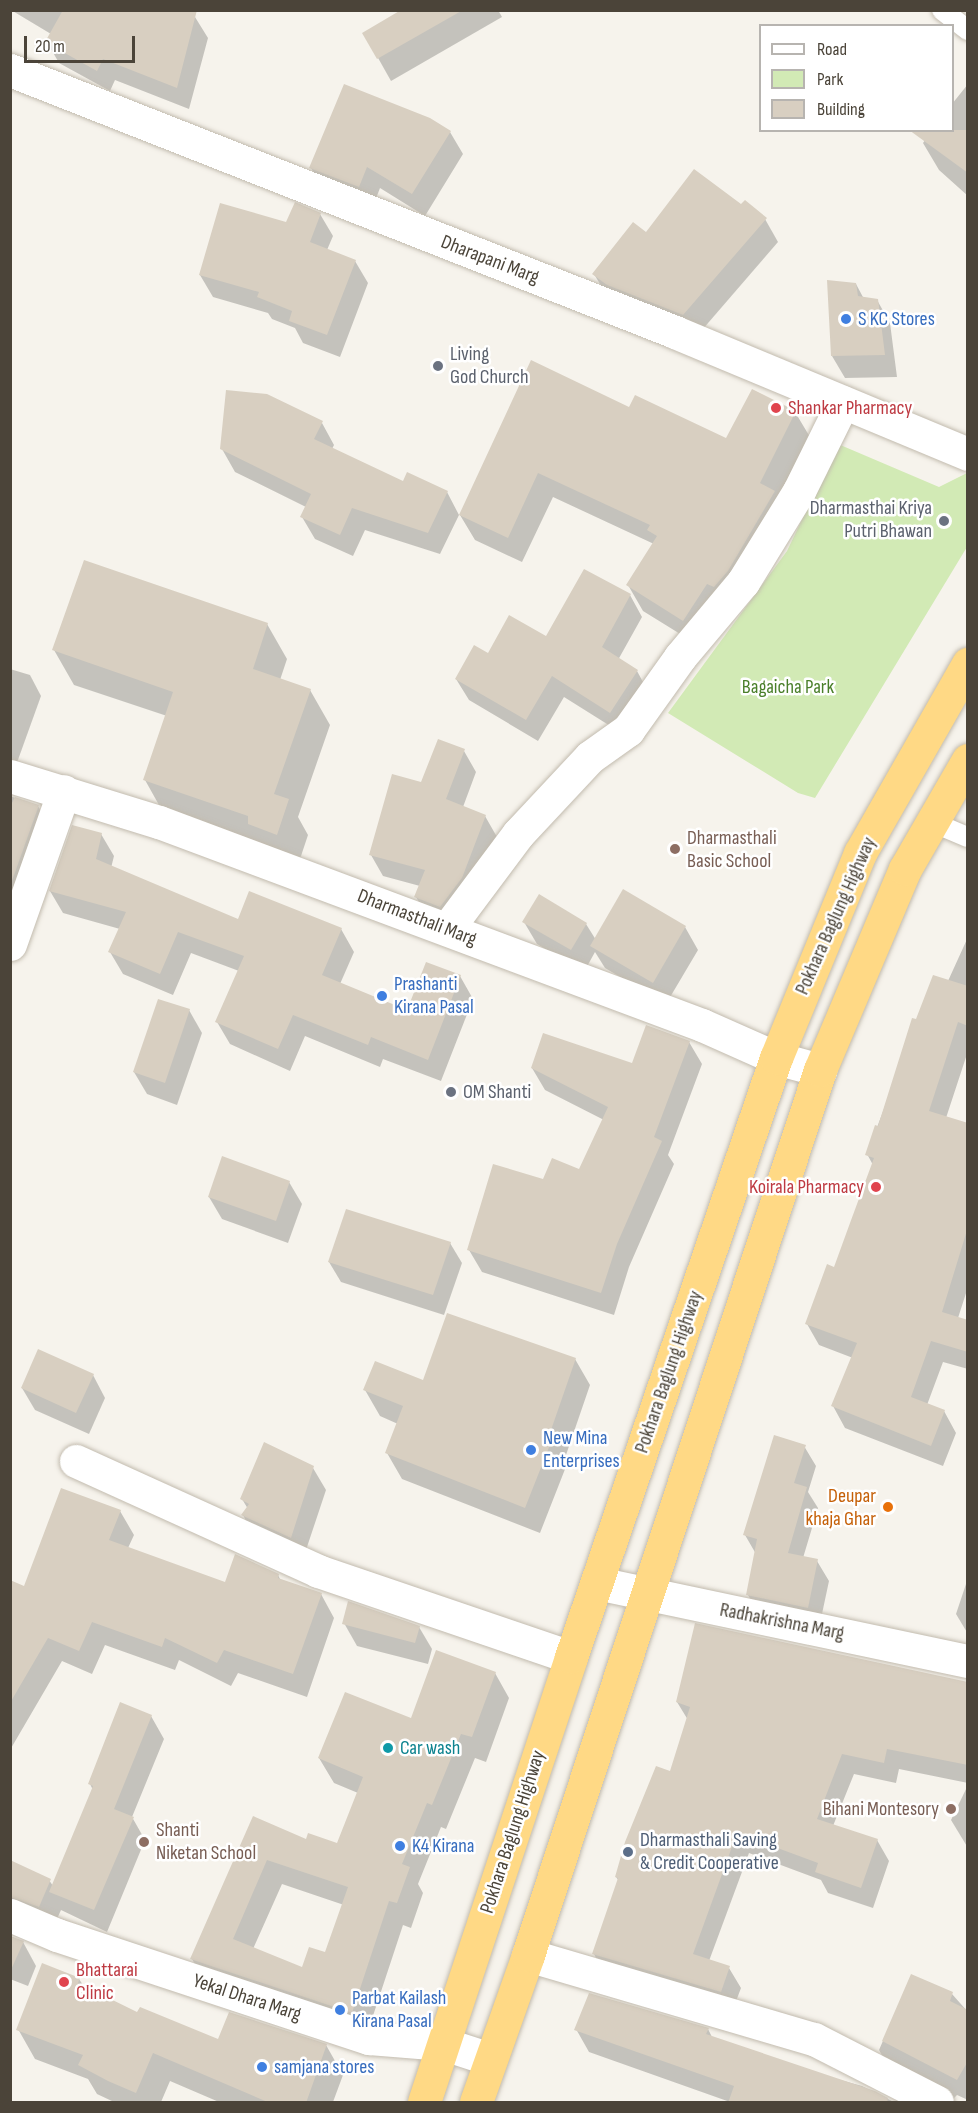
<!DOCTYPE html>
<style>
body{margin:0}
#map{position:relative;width:978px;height:2113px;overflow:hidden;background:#f6f3ec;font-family:"Sofia Sans Condensed",sans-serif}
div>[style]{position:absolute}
.green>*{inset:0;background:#d2eab5}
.shadow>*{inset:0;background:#0003}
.building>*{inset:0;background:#d8cfc1}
.roads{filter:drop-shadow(0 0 2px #c2bbae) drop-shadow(0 0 2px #c2bbae)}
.service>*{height:20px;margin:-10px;padding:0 10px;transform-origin:10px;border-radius:10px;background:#fff}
.minor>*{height:33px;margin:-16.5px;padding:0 16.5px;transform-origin:16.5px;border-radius:16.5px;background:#fff}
.trunk>*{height:33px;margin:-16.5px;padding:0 16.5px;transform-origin:16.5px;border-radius:16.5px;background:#ffd985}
.dots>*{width:16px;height:16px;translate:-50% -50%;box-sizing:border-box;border:3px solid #fff;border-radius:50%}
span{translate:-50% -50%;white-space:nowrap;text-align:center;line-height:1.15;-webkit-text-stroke:5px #fff;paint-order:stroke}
.street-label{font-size:20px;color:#4b4439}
.shop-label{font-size:20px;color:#366cbe}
.left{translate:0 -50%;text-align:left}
.worship-label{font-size:20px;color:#5b616d}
.right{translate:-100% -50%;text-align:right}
.health-label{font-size:20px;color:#be3a42}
.park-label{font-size:20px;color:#4a7f2a}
.education-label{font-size:20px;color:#785e54}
.food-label{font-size:20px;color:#c56008}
.culture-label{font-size:20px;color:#0d838f}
.service-label{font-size:20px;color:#4e5e75}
.frame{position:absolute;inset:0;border:12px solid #4b4439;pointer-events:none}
.legend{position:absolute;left:759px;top:24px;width:195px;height:108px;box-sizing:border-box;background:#fff;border:2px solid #b7b4b0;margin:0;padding:8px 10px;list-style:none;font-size:18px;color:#4b4439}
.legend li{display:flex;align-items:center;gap:12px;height:30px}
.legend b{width:30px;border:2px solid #b7b4b0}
.scale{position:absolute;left:24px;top:36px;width:111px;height:27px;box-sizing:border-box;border:3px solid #4b4439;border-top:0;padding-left:8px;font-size:18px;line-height:21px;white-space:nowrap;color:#4b4439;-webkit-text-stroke:4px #fff;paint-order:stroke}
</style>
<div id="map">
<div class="green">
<div style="clip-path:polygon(838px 444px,939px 487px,967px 473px,967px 547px,815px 798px,798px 793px,668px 713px,787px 551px)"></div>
</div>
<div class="shadow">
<div style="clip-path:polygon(11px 10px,182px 10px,195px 17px,208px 38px,189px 109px,115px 80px,110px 91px,59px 63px,47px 42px,51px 34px)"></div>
<div style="clip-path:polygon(404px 10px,498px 10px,502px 17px,391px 81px,364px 33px)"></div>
<div style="clip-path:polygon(968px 84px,968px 196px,939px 170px,923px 143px,932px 130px,952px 130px,952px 104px)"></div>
<div style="clip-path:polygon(450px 132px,463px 154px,425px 216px,380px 188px,372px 209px,324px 190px,311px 168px)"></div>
<div style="clip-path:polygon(742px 206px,765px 219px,778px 242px,696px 337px,607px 296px,594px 274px,646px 234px)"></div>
<div style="clip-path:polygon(320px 214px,333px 236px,327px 250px,355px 261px,368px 283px,340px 357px,303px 343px,295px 328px,272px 319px,268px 313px,213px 297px,200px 275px,287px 224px)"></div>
<div style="clip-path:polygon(829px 282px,856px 284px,864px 299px,877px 300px,890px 323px,897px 377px,845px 378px,832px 356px)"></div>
<div style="clip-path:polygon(630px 409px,726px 440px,795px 412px,810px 437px,698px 645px,643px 611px,628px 585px,654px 544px,553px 497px,522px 562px,475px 540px,460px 515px)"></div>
<div style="clip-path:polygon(322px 423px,334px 445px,332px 449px,404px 483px,447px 492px,459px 515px,440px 554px,365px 530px,353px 556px,315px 539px,302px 517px,306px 507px,235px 472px,222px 449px)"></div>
<div style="clip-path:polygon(630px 595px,642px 617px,618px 660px,637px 671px,649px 693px,623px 734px,564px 697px,538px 741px,469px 700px,456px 679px,488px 655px,547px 638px)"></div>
<div style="clip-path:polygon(267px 624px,287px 659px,280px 680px,310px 690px,330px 725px,298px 817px,308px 835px,297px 868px,164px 814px,145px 780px,167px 716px,74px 685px,54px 650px)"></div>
<div style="clip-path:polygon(10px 669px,30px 675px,41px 696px,10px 782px)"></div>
<div style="clip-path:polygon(464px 751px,476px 772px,463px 807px,485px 816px,497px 837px,473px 899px,428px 918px,416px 897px,420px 886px,383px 876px,371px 855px,422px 784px)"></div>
<div style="clip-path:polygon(10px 796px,38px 806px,50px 826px,18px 899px,10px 887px)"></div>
<div style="clip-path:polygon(101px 834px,114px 856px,111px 868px,239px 921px,341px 929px,354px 952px,340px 984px,408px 1012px,460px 976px,473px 999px,441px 1081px,383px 1059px,380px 1067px,305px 1036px,290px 1071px,230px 1044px,217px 1022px,239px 971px,191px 953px,173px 995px,123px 974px,110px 952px,120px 929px,63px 913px,50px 891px)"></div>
<div style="clip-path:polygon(524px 922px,586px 924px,596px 940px,685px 927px,698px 950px,666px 1004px,605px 968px,595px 952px,584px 972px,537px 944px)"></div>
<div style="clip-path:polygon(968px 937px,968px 1051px,946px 1118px,968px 1125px,968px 1287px,958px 1318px,968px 1321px,968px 1369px,943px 1362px,927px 1405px,944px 1411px,956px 1433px,943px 1466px,845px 1428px,833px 1406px,853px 1358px,819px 1345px,807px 1324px,835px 1269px,873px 1165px,867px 1154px,917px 1021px,948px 981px)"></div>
<div style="clip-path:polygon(189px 1010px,202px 1033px,177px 1105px,147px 1094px,134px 1072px)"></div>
<div style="clip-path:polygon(689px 1042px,702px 1064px,668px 1155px,674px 1164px,629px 1267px,614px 1315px,482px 1272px,469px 1250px,544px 1181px,580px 1171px,604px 1120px,545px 1090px,532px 1068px,633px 1065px)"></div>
<div style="clip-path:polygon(289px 1182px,302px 1204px,288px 1243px,222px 1219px,209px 1197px)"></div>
<div style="clip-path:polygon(450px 1243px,462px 1263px,444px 1315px,341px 1282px,329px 1262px)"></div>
<div style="clip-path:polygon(575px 1359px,590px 1385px,566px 1455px,569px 1459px,540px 1533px,402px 1479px,387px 1453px,398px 1424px,380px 1416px,365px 1390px)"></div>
<div style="clip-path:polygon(93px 1375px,105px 1398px,89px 1434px,35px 1410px,22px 1388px)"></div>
<div style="clip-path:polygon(804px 1446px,816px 1466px,808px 1492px,818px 1508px,803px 1558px,817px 1561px,829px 1581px,819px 1628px,759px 1615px,748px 1595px,756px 1554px,745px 1535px)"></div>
<div style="clip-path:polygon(313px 1468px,326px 1490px,303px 1559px,255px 1538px,243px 1515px,248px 1509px,242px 1499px)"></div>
<div style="clip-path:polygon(120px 1511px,134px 1535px,128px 1548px,226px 1584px,278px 1575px,281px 1581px,321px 1594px,334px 1618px,307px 1697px,238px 1673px,231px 1686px,179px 1660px,175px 1670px,105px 1645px,92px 1674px,62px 1661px,10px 1750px,10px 1582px,25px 1588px)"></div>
<div style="clip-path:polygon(968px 1578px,968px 1634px,956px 1614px)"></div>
<div style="clip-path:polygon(344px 1623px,419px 1627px,432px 1649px,428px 1664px,357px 1646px)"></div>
<div style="clip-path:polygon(evenodd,495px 1673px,509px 1698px,486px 1762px,475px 1758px,446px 1829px,441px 1827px,418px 1884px,423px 1893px,411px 1928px,403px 1925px,366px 2037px,206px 1984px,192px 1959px,254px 1818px,307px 1841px,338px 1845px,358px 1793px,334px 1783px,319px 1758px,411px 1720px,495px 1673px,282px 1884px,344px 1905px,326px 1954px,303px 1969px,253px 1949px,282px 1884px)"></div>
<div style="clip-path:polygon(968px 1684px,968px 1783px,899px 1769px,896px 1783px,854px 1774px,833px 1826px,877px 1840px,889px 1861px,873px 1908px,828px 1893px,821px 1880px,749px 1853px,709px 1961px,729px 1968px,741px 1988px,732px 2012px,605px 1975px,594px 1954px,619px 1881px,616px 1877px,671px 1773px,688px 1720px,677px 1702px)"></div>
<div style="clip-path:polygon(151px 1716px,164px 1739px,132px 1817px,145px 1840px,107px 1932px,61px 1910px,52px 1930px,10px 1928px,10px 1862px,49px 1880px,53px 1886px,93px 1790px,90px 1784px)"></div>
<div style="clip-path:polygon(968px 1785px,968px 1848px,951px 1820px)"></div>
<div style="clip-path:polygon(10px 1936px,23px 1942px,36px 1966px,28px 1986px,10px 1979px)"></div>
<div style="clip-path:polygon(911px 1976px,952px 1994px,968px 2012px,968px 2100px,957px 2095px,950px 2102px,892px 2073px,879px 2050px)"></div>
<div style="clip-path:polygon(79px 1979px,85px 1988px,138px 2014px,218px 2041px,326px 2045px,343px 2075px,333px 2102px,219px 2102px,170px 2081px,161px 2102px,114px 2102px,97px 2094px,88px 2079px,35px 2059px,18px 2029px)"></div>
<div style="clip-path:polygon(576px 2029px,708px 2029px,713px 2039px,779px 2063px,862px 2086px,894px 2102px,730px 2102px,589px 2052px)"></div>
</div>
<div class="building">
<div style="clip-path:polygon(63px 10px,197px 10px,177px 88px,103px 59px,97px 71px,45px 42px)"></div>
<div style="clip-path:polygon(401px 10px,463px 10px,377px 59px,362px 33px)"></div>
<div style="clip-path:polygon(344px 84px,430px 118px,451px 131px,412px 194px,367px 167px,359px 187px,309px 168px)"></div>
<div style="clip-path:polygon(909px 130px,968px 130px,968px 173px)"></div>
<div style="clip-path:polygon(694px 169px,741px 204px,745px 200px,767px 218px,683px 315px,607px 285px,592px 274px,633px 222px,646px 232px)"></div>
<div style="clip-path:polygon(295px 202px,321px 213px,310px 242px,356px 260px,327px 335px,289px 321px,292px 311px,257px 297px,259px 292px,199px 275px,220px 203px,286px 222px)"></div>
<div style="clip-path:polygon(827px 280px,856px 283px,858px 296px,878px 299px,885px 355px,831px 356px)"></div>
<div style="clip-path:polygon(531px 360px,629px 407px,635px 395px,726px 438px,752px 389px,796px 411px,760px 483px,775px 491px,728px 571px,714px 587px,707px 584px,683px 621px,626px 585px,657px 536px,647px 530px,650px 525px,538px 473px,508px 538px,459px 515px)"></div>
<div style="clip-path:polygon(226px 390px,267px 394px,323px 421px,314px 439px,403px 481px,407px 472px,448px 491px,428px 533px,352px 508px,340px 535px,300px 517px,311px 494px,220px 449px)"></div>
<div style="clip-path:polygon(84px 560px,268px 623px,253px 669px,311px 689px,274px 794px,289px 799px,277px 835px,248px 824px,248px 816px,143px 780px,173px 692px,52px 650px)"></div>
<div style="clip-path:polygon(584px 569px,631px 594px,602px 647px,638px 670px,610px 713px,552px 676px,526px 720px,455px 679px,474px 645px,488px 653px,509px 615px,546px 636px)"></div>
<div style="clip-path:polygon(438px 739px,465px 749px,446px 799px,486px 815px,462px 878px,440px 907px,414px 897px,425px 870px,369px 855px,392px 774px,421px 782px)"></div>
<div style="clip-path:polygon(15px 797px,39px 805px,12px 881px,10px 807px)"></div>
<div style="clip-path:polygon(72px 825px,102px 833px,96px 859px,238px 919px,249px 891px,342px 928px,322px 975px,407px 1010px,426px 962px,461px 975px,428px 1060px,371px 1037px,368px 1045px,293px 1015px,278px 1049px,215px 1022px,244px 956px,178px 932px,160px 974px,108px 952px,126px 912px,49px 891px)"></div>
<div style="clip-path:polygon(623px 889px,686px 926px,653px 983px,590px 946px)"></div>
<div style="clip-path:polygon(539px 894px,587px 923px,571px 950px,522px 922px)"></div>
<div style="clip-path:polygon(933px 975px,968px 986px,968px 1026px,958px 1022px,929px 1111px,968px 1123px,968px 1227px,942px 1312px,968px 1320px,968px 1352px,931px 1341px,911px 1397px,945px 1410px,931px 1446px,831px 1406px,857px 1343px,805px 1324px,827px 1264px,834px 1267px,850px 1223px,874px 1158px,865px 1155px,875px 1125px,878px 1126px,912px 1018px,916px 1019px)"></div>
<div style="clip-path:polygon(158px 999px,190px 1009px,165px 1083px,133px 1072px)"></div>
<div style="clip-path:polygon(646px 1025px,690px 1041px,654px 1137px,662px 1141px,617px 1244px,601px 1293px,467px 1250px,493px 1164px,543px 1179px,552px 1158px,579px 1169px,608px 1107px,531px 1068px,543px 1033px,632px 1063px)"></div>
<div style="clip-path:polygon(222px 1156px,290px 1181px,276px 1221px,208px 1197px)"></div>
<div style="clip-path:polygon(346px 1209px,451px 1242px,433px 1295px,328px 1262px)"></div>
<div style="clip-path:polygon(447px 1313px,576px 1358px,551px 1430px,555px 1432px,525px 1508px,385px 1453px,403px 1406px,363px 1390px,375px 1361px,423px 1380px)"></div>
<div style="clip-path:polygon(38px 1349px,94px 1374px,76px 1413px,21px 1388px)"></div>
<div style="clip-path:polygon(774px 1435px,806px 1445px,794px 1483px,807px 1487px,788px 1553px,818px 1559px,808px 1608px,746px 1595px,757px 1539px,743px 1535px)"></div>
<div style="clip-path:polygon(264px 1442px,314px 1466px,291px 1538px,241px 1515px,249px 1504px,240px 1499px)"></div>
<div style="clip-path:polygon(61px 1488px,121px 1510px,109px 1540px,225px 1582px,235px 1554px,279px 1574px,278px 1578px,322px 1593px,293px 1674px,224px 1650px,217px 1663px,165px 1638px,162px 1647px,92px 1622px,79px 1651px,48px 1638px,10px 1703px,10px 1580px,24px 1586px)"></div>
<div style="clip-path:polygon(348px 1601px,420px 1626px,415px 1643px,342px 1624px)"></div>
<div style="clip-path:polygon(695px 1623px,968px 1682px,968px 1765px,887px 1749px,884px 1763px,842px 1754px,817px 1819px,878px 1839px,861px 1888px,815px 1872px,818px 1863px,737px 1833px,693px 1954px,730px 1966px,721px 1992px,592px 1954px,618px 1878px,615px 1877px,625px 1842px,656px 1766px,670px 1771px,690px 1707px,676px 1702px)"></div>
<div style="clip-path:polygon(evenodd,436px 1650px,496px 1672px,472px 1737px,461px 1734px,432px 1805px,427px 1803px,402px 1864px,410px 1867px,397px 1903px,389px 1901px,352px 2013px,190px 1959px,253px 1816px,306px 1839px,308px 1833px,337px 1843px,363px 1777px,318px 1758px,345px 1692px,411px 1718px,436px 1650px,267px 1860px,348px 1887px,325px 1952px,309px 1947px,302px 1967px,233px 1939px,267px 1860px)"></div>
<div style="clip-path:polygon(120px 1702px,152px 1715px,114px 1809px,134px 1817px,94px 1910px,49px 1892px,93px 1786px,88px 1784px)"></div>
<div style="clip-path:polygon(10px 1860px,51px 1879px,39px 1907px,10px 1897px)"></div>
<div style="clip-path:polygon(10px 1936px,24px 1941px,10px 1972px)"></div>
<div style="clip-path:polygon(42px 1963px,80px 1978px,78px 1983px,137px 2012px,140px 2007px,218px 2039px,229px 2012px,327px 2044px,306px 2103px,270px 2103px,153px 2053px,136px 2093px,108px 2081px,78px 2065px,83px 2055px,16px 2030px)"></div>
<div style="clip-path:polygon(911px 1974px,953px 1992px,950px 2001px,968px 2010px,968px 2061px,957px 2080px,882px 2041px)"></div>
<div style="clip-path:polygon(589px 1993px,709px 2028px,706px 2034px,875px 2091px,888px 2098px,887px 2103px,728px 2103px,734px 2086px,574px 2030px)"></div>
</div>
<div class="roads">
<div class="service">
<div style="left:942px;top:10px;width:33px;rotate:38deg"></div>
<div style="left:932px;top:822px;width:39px;rotate:23deg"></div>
</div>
<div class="minor">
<div style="left:10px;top:70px;width:715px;rotate:21.5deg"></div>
<div style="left:675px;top:332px;width:317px;rotate:22.6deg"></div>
<div style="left:10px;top:776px;width:156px;rotate:17.2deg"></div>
<div style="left:159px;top:822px;width:580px;rotate:20.5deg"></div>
<div style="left:702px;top:1025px;width:81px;rotate:24deg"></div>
<div style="left:776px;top:1058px;width:46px;rotate:15.3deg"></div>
<div style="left:447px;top:929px;width:119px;rotate:-53.2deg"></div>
<div style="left:518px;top:834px;width:105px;rotate:-46.9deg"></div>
<div style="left:590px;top:757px;width:47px;rotate:-35.4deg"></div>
<div style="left:628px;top:730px;width:90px;rotate:-54.5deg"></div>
<div style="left:680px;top:657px;width:98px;rotate:-50deg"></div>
<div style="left:743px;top:582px;width:107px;rotate:-58.4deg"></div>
<div style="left:799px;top:491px;width:99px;rotate:-63.7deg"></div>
<div style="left:10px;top:944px;width:162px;rotate:-70.6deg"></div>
<div style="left:76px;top:1461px;width:266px;rotate:24.4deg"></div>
<div style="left:318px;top:1571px;width:267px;rotate:18.8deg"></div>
<div style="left:597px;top:1583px;width:379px;rotate:11.9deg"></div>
<div style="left:10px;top:1915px;width:51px;rotate:23.1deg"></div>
<div style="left:57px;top:1935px;width:329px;rotate:18.3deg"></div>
<div style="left:369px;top:2038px;width:75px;rotate:4.6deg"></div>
<div style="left:444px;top:2044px;width:48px;rotate:18.1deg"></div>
<div style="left:528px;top:1955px;width:298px;rotate:16.4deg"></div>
<div style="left:814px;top:2039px;width:138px;rotate:27.1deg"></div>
</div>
<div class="trunk">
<div style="left:424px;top:2102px;width:469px;rotate:-71.7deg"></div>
<div style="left:571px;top:1657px;width:633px;rotate:-71.11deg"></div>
<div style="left:776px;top:1058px;width:222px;rotate:-67.7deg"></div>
<div style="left:860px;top:853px;width:218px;rotate:-60.3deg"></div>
<div style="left:476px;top:2102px;width:156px;rotate:-70.5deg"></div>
<div style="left:528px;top:1955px;width:932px;rotate:-71.74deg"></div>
<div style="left:820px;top:1070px;width:218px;rotate:-67.1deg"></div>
<div style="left:905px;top:869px;width:126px;rotate:-60deg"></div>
</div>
</div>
<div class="dots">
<div style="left:846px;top:319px;background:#3f7fe0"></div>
<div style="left:438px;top:366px;background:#6b7280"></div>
<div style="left:776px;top:408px;background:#e0444e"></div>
<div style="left:944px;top:521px;background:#6b7280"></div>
<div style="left:675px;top:849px;background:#8d6e63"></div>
<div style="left:382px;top:996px;background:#3f7fe0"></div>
<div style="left:451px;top:1092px;background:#6b7280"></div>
<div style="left:876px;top:1187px;background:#e0444e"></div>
<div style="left:531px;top:1450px;background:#3f7fe0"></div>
<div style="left:888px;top:1507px;background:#e8710a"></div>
<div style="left:388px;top:1748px;background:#0f9aa8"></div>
<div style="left:951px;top:1809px;background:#8d6e63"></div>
<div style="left:144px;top:1842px;background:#8d6e63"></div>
<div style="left:400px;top:1846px;background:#3f7fe0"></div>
<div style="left:628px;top:1852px;background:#5c6f8a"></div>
<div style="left:64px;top:1982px;background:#e0444e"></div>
<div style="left:340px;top:2010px;background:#3f7fe0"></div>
<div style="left:262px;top:2067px;background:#3f7fe0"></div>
</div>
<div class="street-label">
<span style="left:490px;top:260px;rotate:21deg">Dharapani Marg</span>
<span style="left:836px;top:916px;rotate:-66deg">Pokhara Baglung Highway</span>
<span style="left:417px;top:918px;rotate:21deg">Dharmasthali Marg</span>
<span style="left:669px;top:1372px;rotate:-71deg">Pokhara Baglung Highway</span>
<span style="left:782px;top:1622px;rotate:11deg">Radhakrishna Marg</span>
<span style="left:513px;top:1832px;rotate:-72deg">Pokhara Baglung Highway</span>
<span style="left:247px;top:1998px;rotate:18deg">Yekal Dhara Marg</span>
</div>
<div class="shop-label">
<span class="left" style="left:858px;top:319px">S KC Stores</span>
<span class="left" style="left:394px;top:996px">Prashanti<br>Kirana Pasal</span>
<span class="left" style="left:543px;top:1450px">New Mina<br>Enterprises</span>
<span class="left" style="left:412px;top:1846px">K4 Kirana</span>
<span class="left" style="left:352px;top:2010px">Parbat Kailash<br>Kirana Pasal</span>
<span class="left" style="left:274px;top:2067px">samjana stores</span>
</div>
<div class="worship-label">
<span class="left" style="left:450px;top:366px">Living<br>God Church</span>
<span class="right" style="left:932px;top:520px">Dharmasthai Kriya<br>Putri Bhawan</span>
<span class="left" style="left:463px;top:1092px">OM Shanti</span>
</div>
<div class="health-label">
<span class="left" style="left:788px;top:408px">Shankar Pharmacy</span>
<span class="right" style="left:864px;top:1187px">Koirala Pharmacy</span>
<span class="left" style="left:76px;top:1982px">Bhattarai<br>Clinic</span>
</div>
<div class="park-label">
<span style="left:788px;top:687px">Bagaicha Park</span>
</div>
<div class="education-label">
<span class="left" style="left:687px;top:850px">Dharmasthali<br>Basic School</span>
<span class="right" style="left:939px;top:1809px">Bihani Montesory</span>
<span class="left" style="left:156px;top:1842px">Shanti<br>Niketan School</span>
</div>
<div class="food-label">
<span class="right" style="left:876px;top:1508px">Deupar<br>khaja Ghar</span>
</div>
<div class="culture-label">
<span class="left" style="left:400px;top:1748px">Car wash</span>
</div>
<div class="service-label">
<span class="left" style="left:640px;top:1852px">Dharmasthali Saving<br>&amp; Credit Cooperative</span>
</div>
<div class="frame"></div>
<ul class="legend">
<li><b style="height:8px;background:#fff"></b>Road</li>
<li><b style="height:16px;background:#d2eab5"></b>Park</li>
<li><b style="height:16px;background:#d8cfc1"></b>Building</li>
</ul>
<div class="scale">20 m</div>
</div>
